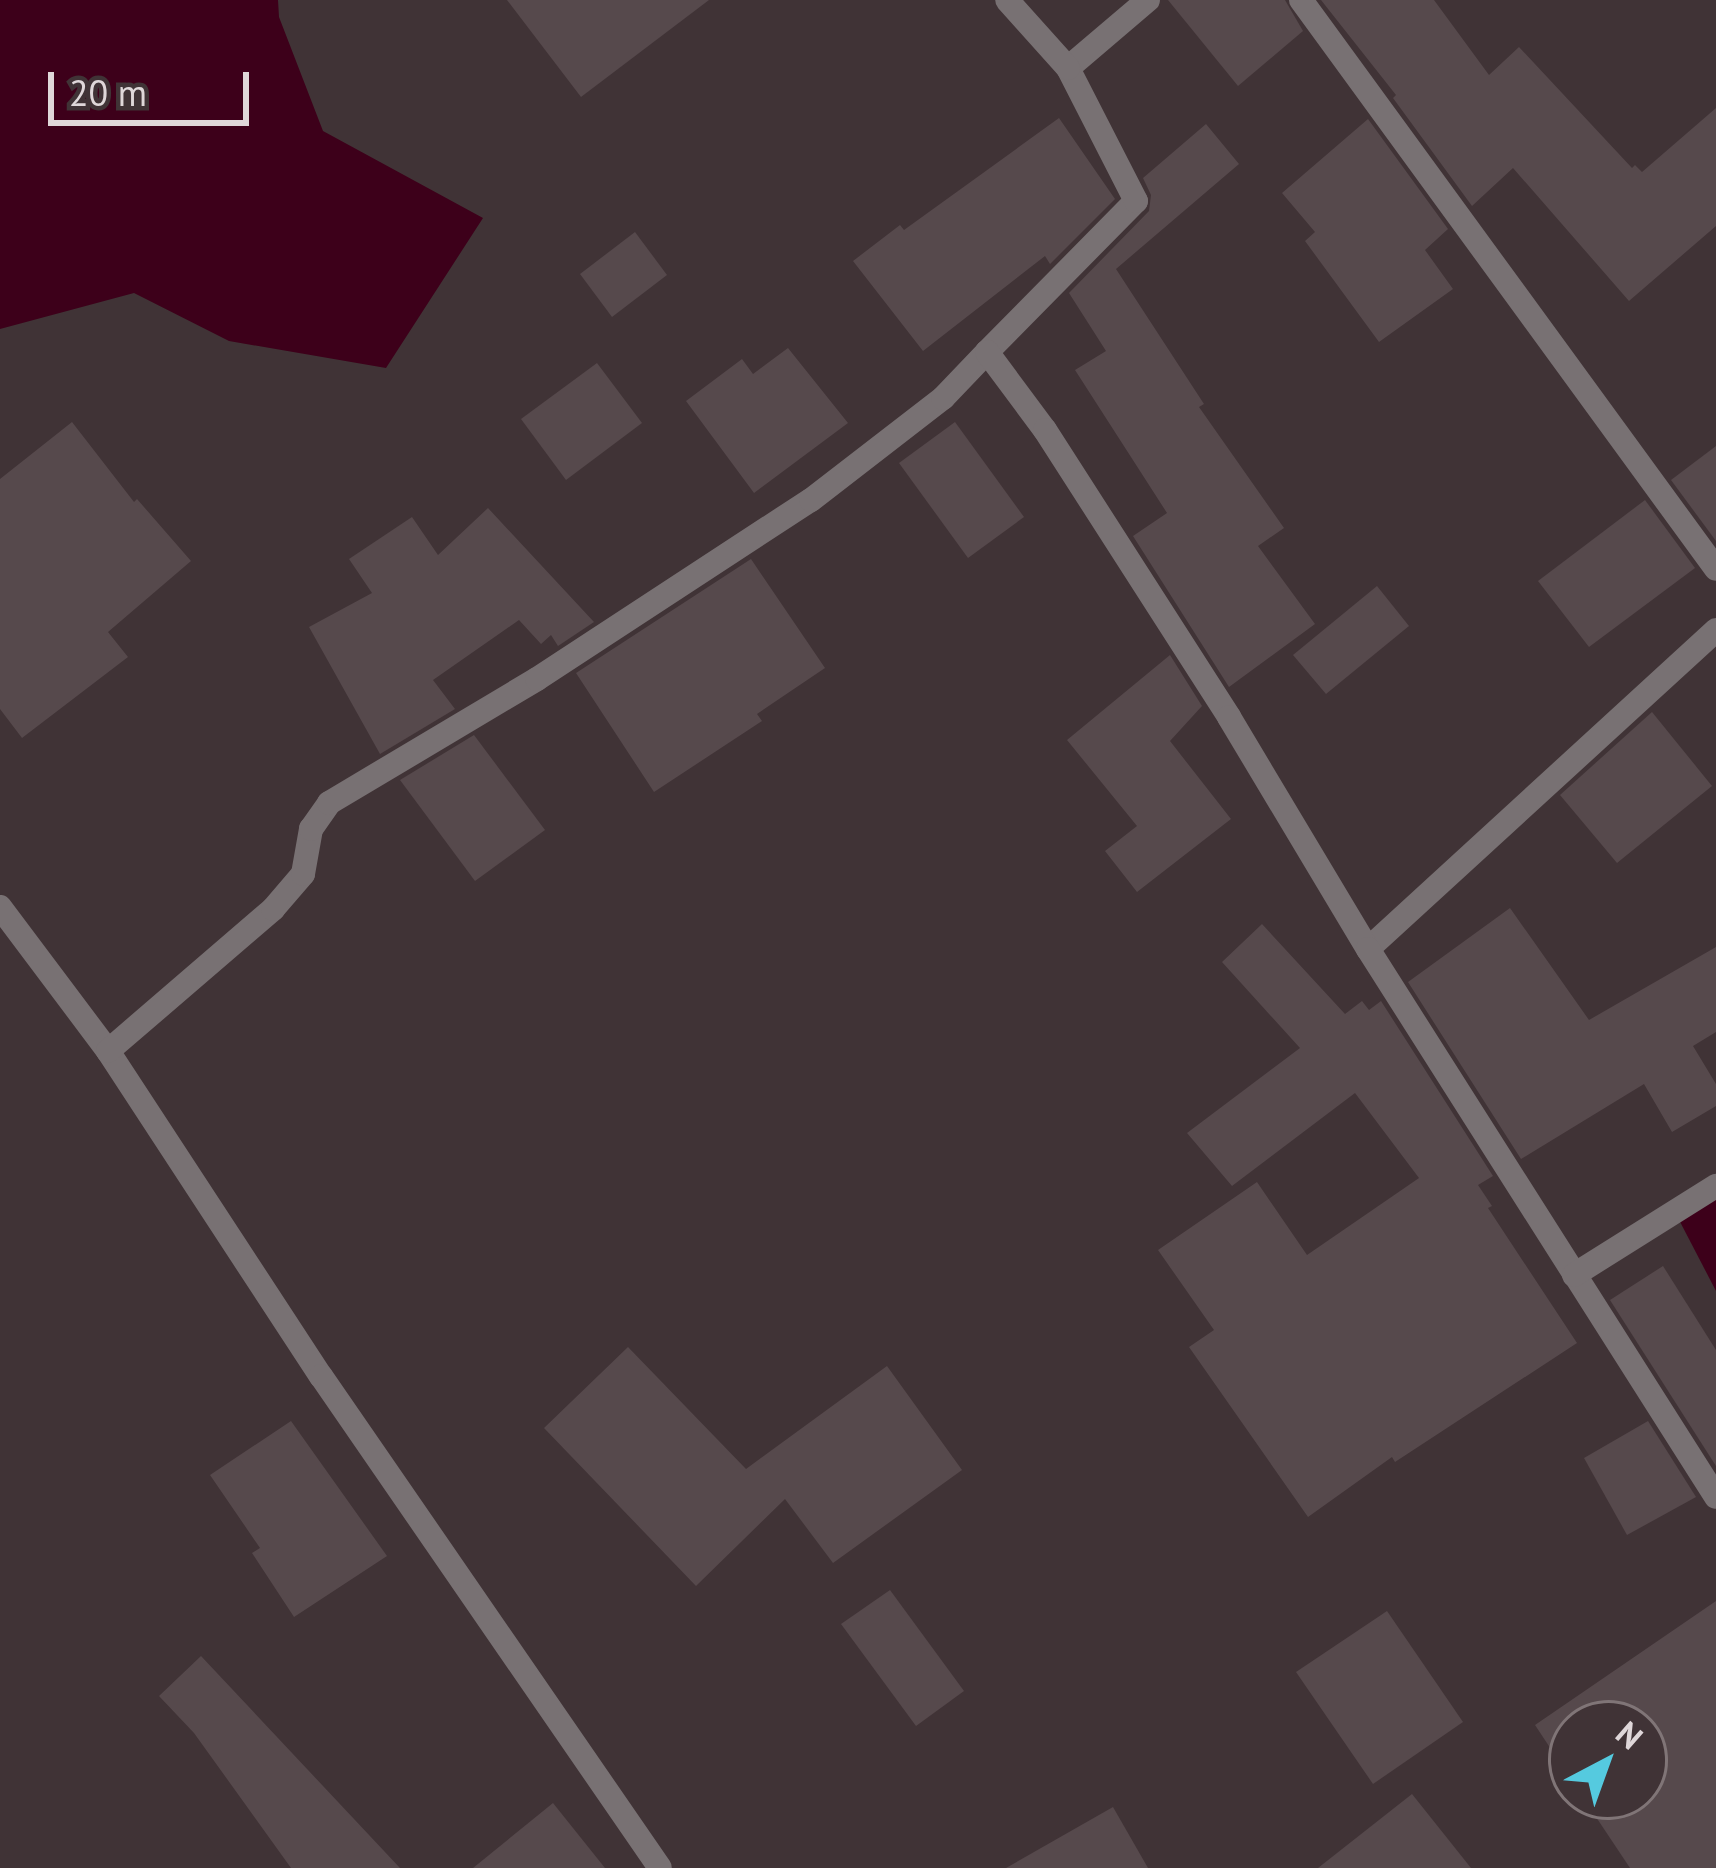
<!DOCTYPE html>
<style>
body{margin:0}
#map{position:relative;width:1716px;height:1868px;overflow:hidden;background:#403336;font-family:"PT Sans",sans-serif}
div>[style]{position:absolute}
.water>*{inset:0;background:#3d001a}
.building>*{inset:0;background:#56494c}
.street>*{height:24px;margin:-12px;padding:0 12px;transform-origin:12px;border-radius:12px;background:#787173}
span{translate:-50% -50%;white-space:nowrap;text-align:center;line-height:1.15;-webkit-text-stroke:12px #403336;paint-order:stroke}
.north{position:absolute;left:1548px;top:1700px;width:120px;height:120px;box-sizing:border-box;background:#403336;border:3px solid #807577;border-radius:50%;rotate:41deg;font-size:33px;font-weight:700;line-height:48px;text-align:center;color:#dfd7d9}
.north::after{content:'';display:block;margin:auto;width:42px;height:54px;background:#55cadf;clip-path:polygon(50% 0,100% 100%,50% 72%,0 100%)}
.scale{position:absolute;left:48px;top:72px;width:201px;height:54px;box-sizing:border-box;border:6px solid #dfd7d9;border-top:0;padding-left:15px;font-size:36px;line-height:42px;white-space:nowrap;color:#dfd7d9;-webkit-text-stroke:9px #403336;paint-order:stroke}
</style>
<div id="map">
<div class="water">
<div style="clip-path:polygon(0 0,278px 0,279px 17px,323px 131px,483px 218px,386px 368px,229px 341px,134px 293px,0 329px)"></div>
<div style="clip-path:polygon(1716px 1191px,1716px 1291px,1677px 1216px)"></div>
</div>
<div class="building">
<div style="clip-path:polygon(507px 0,709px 0,581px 97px)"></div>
<div style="clip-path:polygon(1168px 0,1285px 0,1303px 31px,1238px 86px)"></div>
<div style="clip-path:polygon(1321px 0,1434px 0,1489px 75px,1519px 47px,1632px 168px,1635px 165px,1642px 172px,1716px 108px,1716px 226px,1629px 301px,1513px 168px,1472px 206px,1393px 98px,1396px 95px)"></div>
<div style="clip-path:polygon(1059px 118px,1115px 199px,1050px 264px,1045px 256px,923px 351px,853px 261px,900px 225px,904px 230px)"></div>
<div style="clip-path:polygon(1368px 119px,1448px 229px,1425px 250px,1453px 289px,1379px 342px,1305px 241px,1315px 232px,1282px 193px)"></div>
<div style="clip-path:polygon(1206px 124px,1239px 164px,1116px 269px,1204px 404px,1199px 407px,1284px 528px,1258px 546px,1315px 624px,1229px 687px,1133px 536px,1167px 513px,1075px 370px,1106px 351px,1069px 293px,1149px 211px,1151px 195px,1143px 178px)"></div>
<div style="clip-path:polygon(635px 232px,667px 275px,612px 317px,580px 274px)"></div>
<div style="clip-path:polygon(788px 348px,848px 423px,754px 493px,686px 401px,742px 359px,753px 374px)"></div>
<div style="clip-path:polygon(597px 363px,642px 423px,566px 480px,521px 419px)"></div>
<div style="clip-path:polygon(72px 422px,134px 502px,137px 499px,191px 561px,108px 632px,128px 657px,22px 738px,0 709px,0 479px)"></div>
<div style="clip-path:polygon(955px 422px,1024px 517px,968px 558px,899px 463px)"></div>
<div style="clip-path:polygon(1716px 446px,1716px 541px,1671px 480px)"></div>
<div style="clip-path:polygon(1645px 500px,1695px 568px,1589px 647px,1538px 581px)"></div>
<div style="clip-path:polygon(488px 508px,594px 622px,558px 646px,551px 635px,541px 644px,519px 620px,433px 680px,455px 709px,380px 754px,309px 627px,372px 593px,349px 559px,412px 517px,438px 555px)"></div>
<div style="clip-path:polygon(751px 559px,825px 668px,757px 714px,762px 721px,654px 792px,576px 673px)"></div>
<div style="clip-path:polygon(1377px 586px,1409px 626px,1326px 694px,1293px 655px)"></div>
<div style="clip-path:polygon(1170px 655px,1202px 706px,1170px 741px,1231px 819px,1137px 892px,1105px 851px,1137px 826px,1067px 740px)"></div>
<div style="clip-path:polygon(1652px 712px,1712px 786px,1617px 863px,1560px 795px)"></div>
<div style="clip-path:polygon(474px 735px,545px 830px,475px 881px,400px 780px)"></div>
<div style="clip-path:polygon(1510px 908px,1589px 1020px,1716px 947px,1716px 1032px,1693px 1046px,1716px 1084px,1716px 1106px,1672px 1132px,1644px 1084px,1521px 1159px,1408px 982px)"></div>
<div style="clip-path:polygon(1262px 924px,1345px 1014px,1362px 1001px,1369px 1010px,1381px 1001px,1493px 1176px,1478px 1185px,1492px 1206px,1488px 1208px,1577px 1343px,1395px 1462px,1392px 1457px,1308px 1517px,1189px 1347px,1214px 1330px,1158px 1250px,1257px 1182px,1307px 1255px,1419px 1178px,1355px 1093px,1232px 1186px,1187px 1133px,1300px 1048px,1222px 962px)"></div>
<div style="clip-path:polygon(1663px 1266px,1716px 1350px,1716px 1466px,1610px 1300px)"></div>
<div style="clip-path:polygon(628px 1347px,746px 1469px,887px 1366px,962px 1470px,833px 1563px,785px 1499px,696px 1586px,544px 1428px)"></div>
<div style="clip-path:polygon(291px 1421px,387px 1556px,294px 1617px,252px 1553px,260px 1548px,210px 1475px)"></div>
<div style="clip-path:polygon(1648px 1421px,1696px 1497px,1627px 1535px,1584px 1458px)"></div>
<div style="clip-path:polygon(890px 1590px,964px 1691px,916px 1726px,841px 1624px)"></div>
<div style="clip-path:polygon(1716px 1601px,1716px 1868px,1630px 1868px,1582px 1796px,1644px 1796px,1644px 1724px,1572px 1724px,1572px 1781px,1535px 1725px)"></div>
<div style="clip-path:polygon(1387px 1611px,1463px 1722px,1373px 1784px,1296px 1672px)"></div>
<div style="clip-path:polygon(201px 1656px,400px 1868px,291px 1868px,194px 1733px,159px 1696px)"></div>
<div style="clip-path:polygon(1412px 1794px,1471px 1868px,1318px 1868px)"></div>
<div style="clip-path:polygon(553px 1803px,605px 1868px,473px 1868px)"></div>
<div style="clip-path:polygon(1113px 1807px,1148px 1868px,1006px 1868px)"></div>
</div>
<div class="street">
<div style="left:1301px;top:0;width:704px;rotate:53.89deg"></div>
<div style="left:1068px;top:68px;width:105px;rotate:-40.4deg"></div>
<div style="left:987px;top:352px;width:212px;rotate:-45.4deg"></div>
<div style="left:1136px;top:201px;width:149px;rotate:-117.1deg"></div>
<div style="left:1068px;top:68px;width:91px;rotate:-131.9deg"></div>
<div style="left:0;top:907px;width:180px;rotate:53.1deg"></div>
<div style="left:108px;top:1051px;width:389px;rotate:56.8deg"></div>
<div style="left:321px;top:1376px;width:597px;rotate:55.43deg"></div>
<div style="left:1368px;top:949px;width:472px;rotate:-42.5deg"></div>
<div style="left:108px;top:1051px;width:218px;rotate:-40.7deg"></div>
<div style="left:273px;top:909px;width:46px;rotate:-49.4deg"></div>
<div style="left:303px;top:874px;width:46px;rotate:-79.9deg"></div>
<div style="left:311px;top:829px;width:32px;rotate:-55deg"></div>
<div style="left:329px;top:803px;width:242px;rotate:-30.8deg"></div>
<div style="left:537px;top:679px;width:327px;rotate:-33.2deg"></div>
<div style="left:811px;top:500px;width:167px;rotate:-37.7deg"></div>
<div style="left:943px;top:398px;width:64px;rotate:-46.3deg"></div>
<div style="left:987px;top:352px;width:97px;rotate:53.4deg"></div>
<div style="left:1045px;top:430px;width:341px;rotate:57.3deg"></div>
<div style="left:1229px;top:717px;width:270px;rotate:59.1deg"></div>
<div style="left:1368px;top:949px;width:649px;rotate:57.58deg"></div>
<div style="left:1574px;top:1275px;width:168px;rotate:-32.1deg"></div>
</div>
<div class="north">N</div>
<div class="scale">20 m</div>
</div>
